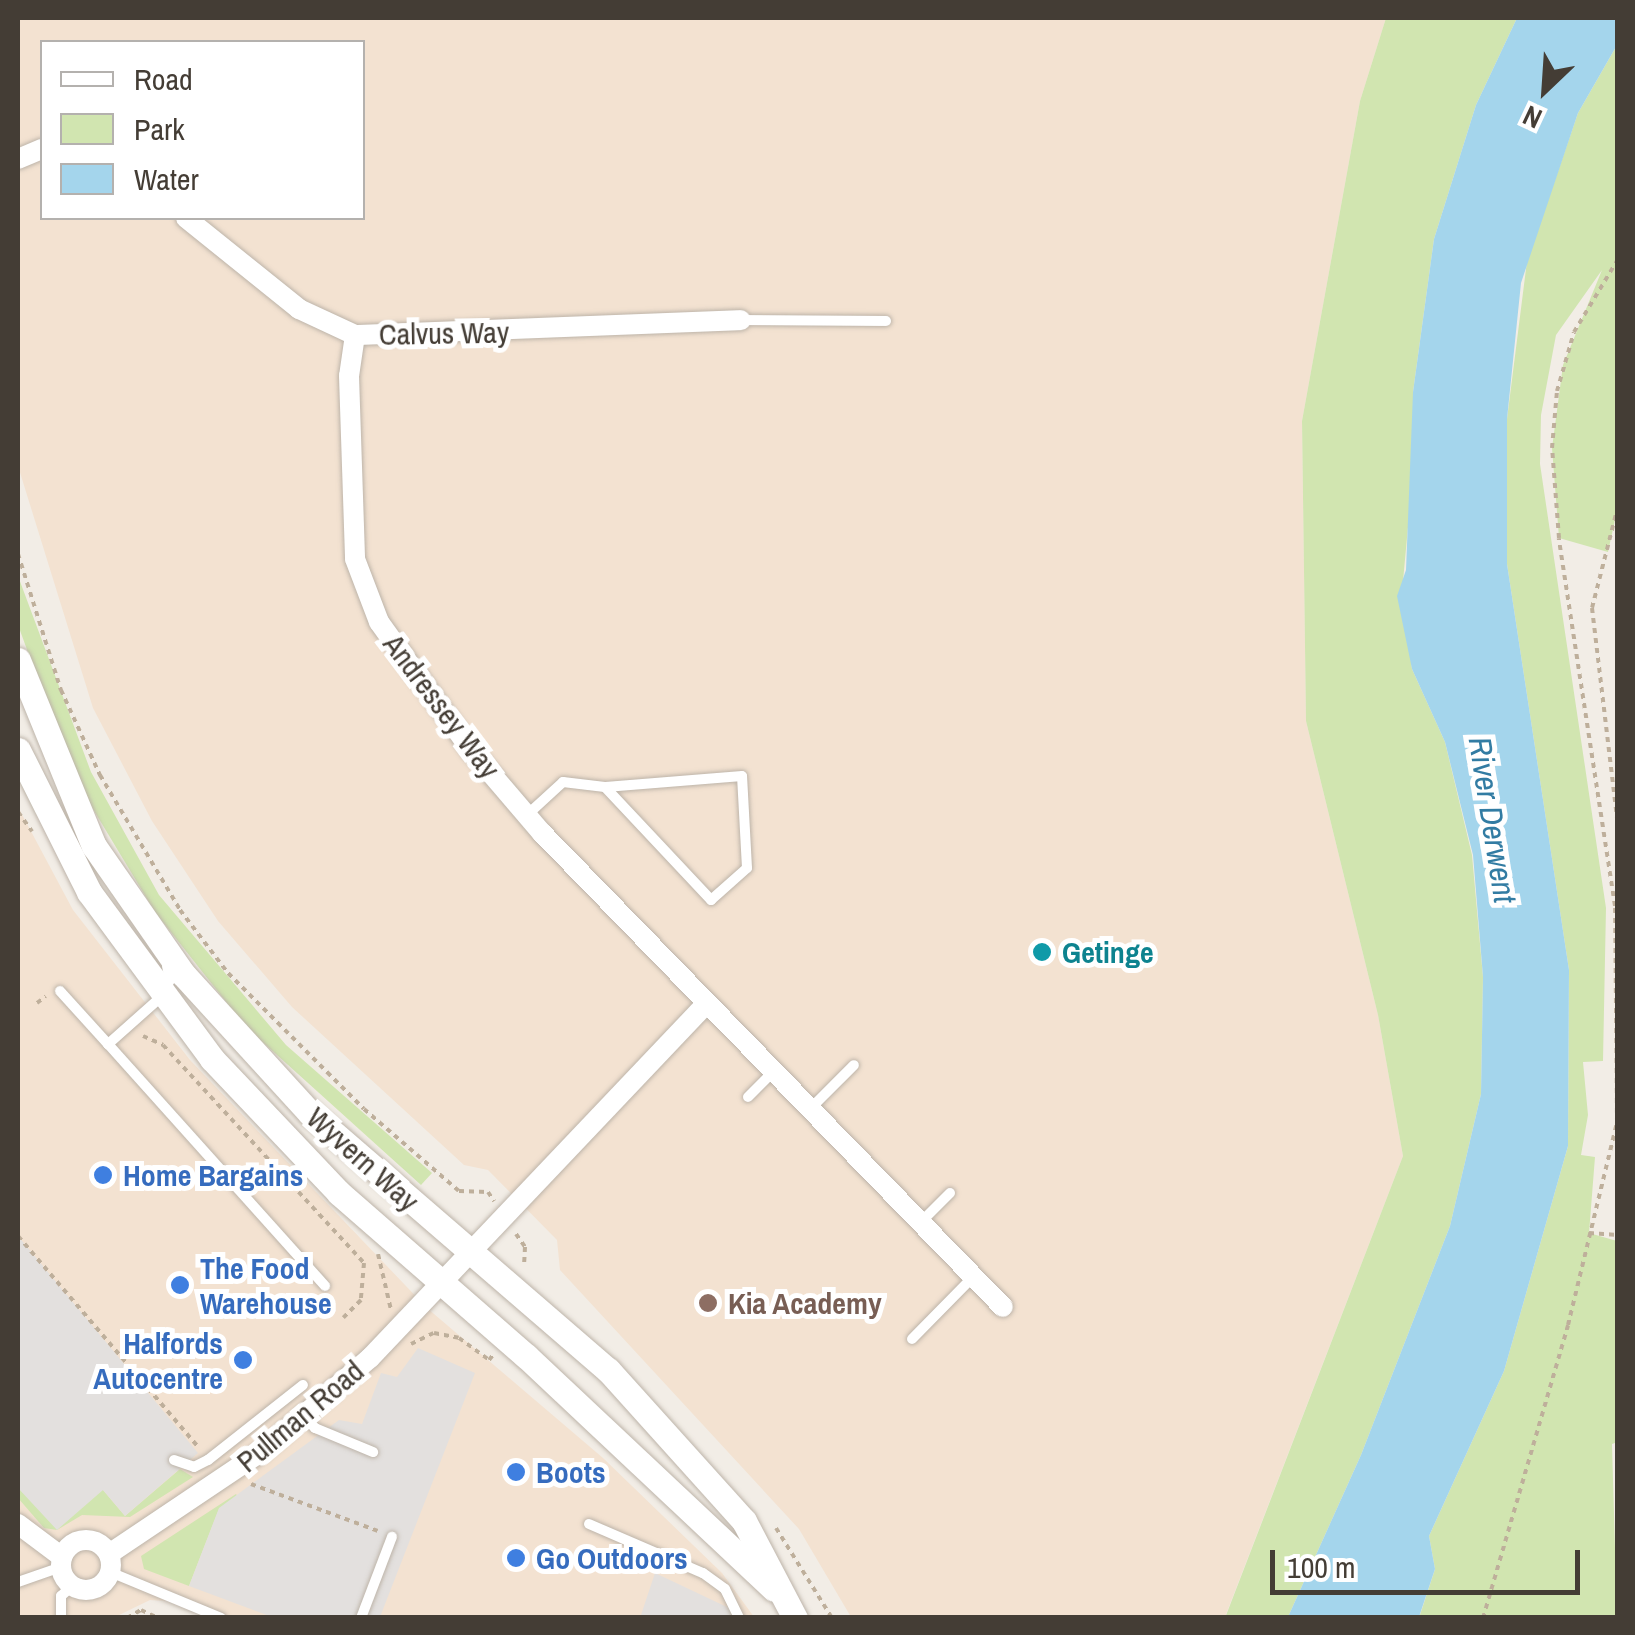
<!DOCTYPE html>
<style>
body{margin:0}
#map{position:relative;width:1635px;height:1635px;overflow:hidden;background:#f2ede6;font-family:"Archivo Narrow",sans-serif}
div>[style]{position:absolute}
.commercial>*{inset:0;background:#f3e2d1}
.green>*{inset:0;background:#d1e5b0}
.parking>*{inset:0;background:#e3e0de}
.water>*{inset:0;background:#a4d5ec}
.path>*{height:4px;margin-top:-2px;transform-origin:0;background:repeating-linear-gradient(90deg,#beaf9b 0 5px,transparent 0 10px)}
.roads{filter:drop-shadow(0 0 2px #bdb4a9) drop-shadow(0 0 2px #bdb4a9)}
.service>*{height:10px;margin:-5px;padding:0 5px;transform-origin:5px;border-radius:5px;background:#fff}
.minor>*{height:20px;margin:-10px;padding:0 10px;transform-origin:10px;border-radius:10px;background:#fff}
.minor>.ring{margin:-10px;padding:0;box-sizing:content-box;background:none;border:20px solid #fff;border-radius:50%}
.tertiary>*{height:25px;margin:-12.5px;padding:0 12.5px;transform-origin:12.5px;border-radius:12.5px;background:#fff}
.dots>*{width:28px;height:28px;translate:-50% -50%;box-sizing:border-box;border:5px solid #fff;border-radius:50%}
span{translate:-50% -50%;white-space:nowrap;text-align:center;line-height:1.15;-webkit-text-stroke:10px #fff;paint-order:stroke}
.street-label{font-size:30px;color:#443d35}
.culture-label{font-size:30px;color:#0d838f;font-weight:700}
.left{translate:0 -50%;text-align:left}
.shop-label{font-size:30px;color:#366cbe;font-weight:700}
.right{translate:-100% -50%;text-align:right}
.education-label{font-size:30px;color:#785e54;font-weight:700}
.water-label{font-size:32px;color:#327ca3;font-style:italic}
.frame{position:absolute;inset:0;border:20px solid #443d35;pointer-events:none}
.legend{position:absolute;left:40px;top:40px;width:325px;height:180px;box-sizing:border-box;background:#fff;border:2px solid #b4b1ae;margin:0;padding:12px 18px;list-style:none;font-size:30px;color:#443d35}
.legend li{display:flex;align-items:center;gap:20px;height:50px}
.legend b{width:50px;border:2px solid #b4b1ae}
.north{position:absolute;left:1495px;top:40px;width:100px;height:100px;-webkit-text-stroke:8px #fff;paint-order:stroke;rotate:205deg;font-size:28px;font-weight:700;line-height:40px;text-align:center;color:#443d35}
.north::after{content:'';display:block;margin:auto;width:35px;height:45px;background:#443d35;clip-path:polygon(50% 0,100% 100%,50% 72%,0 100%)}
.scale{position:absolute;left:1270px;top:1550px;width:310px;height:45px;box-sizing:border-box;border:5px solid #443d35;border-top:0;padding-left:12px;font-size:30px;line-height:35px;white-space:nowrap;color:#443d35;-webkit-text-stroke:8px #fff;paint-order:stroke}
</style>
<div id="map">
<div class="commercial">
<div style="clip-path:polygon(evenodd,18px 18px,1386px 18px,1360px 101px,1302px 421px,1306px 721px,1378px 1015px,1403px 1156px,1225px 1617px,851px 1617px,799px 1529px,560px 1270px,557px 1240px,488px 1170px,464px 1165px,292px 1007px,218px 921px,152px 821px,93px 708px,18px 466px,18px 18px,42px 42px,362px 42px,362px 218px,42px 218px,42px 42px)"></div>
<div style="clip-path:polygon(18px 807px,73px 910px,190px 1060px,427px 1308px,603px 1458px,722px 1573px,754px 1617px,222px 1618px,183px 1602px,150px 1600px,115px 1617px,18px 1617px)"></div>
</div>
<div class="green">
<div style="clip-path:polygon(1386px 18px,1517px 18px,1476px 105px,1434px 239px,1413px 392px,1414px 462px,1402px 592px,1412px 669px,1445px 742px,1472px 855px,1483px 977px,1481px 1094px,1450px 1226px,1361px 1455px,1288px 1617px,1225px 1618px,1403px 1156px,1378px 1015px,1306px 721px,1302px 421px,1360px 101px)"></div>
<div style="clip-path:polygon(1617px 45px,1618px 506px,1608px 552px,1559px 538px,1552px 448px,1563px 365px,1602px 270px,1556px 335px,1541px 415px,1540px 464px,1606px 908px,1603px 1061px,1583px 1062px,1588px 1115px,1581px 1155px,1595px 1157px,1589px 1233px,1617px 1241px,1618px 1442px,1612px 1444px,1617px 1617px,1419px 1618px,1435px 1569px,1429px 1536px,1504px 1371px,1568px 1146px,1569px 970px,1507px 564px,1507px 419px,1527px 261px,1578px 113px)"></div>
<div style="clip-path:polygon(18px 576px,91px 772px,159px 895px,286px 1045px,432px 1173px,421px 1185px,246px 1027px,155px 912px,87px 799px,56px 729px,18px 625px)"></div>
<div style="clip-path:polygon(180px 1469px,193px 1477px,130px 1517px,82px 1515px,57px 1530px,44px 1528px,18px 1498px,18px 1488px,103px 1490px,125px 1516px)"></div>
<div style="clip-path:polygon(236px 1494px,239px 1499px,219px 1509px,189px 1586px,144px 1569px,141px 1556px)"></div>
</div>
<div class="parking">
<div style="clip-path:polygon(18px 1236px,198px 1453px,125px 1516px,103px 1490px,57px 1530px,18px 1488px)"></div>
<div style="clip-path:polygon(418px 1348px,475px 1373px,380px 1617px,272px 1617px,189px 1586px,219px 1508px,339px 1420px,362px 1424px,381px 1373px,397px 1377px)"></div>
<div style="clip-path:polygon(655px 1573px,748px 1617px,640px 1618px)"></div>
</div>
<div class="water">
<div style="clip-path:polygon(1517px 18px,1618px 18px,1617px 45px,1578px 113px,1521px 283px,1507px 419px,1507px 564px,1569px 970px,1568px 1146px,1504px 1371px,1429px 1536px,1435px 1569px,1419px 1617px,1288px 1617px,1361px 1455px,1450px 1226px,1481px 1094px,1483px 977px,1473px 855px,1445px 742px,1412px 669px,1397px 596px,1406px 570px,1413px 392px,1434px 239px,1476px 105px)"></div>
</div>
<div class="path">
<div style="left:1618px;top:506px;width:105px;rotate:104.3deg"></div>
<div style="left:1592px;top:608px;width:220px;rotate:83.2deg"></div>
<div style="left:18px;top:554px;width:143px;rotate:72.5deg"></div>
<div style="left:61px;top:690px;width:94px;rotate:65.4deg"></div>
<div style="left:100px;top:775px;width:157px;rotate:59.3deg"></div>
<div style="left:180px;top:910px;width:79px;rotate:52.7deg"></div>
<div style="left:228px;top:973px;width:192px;rotate:45deg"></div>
<div style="left:364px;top:1109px;width:125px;rotate:40.8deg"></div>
<div style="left:459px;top:1191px;width:29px;rotate:2deg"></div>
<div style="left:488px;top:1192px;width:11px;rotate:56deg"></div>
<div style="left:18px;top:812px;width:24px;rotate:54deg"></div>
<div style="left:37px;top:1003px;width:11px;rotate:-38deg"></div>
<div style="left:143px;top:1036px;width:22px;rotate:24deg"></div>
<div style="left:163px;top:1045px;width:297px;rotate:47.3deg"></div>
<div style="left:364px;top:1263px;width:37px;rotate:95deg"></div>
<div style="left:361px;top:1300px;width:25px;rotate:135deg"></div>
<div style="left:1589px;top:1233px;width:29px;rotate:4deg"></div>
<div style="left:516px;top:1234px;width:16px;rotate:55deg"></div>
<div style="left:525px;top:1247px;width:19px;rotate:93deg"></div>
<div style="left:18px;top:1236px;width:277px;rotate:49.5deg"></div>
<div style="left:378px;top:1254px;width:57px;rotate:76.9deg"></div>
<div style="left:411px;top:1344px;width:25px;rotate:-26deg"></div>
<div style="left:434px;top:1333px;width:25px;rotate:11deg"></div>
<div style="left:459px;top:1338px;width:37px;rotate:36deg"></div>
<div style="left:489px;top:1360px;width:6px;rotate:-51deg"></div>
<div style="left:251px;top:1484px;width:135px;rotate:20.3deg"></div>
<div style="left:776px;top:1528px;width:106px;rotate:58.1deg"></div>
<div style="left:127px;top:1618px;width:16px;rotate:-30deg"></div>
<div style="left:141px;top:1610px;width:19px;rotate:25deg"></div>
<div style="left:1483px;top:1618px;width:305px;rotate:-73.8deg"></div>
<div style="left:1568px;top:1325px;width:208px;rotate:-76.4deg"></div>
<div style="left:1617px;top:1123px;width:217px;rotate:-90.5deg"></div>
<div style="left:1615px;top:906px;width:372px;rotate:-98.7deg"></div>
<div style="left:1559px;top:538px;width:90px;rotate:-94.4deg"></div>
<div style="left:1552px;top:448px;width:57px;rotate:-85deg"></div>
<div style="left:1557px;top:391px;width:61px;rotate:-73.9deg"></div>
<div style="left:1574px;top:332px;width:85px;rotate:-58.9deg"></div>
</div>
<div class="roads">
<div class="service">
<div style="left:741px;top:320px;width:145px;rotate:0.4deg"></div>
<div style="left:527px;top:815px;width:49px;rotate:-42.5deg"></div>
<div style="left:563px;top:782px;width:42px;rotate:6.8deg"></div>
<div style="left:605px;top:787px;width:155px;rotate:46.8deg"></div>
<div style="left:711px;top:900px;width:48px;rotate:-41.6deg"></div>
<div style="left:747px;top:868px;width:92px;rotate:-93.1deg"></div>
<div style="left:742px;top:776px;width:137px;rotate:175.4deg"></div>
<div style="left:167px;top:966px;width:14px;rotate:78deg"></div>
<div style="left:170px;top:980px;width:19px;rotate:118deg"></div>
<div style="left:161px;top:997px;width:71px;rotate:138.4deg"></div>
<div style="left:108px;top:1044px;width:325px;rotate:48.1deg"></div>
<div style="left:60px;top:991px;width:72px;rotate:47.8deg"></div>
<div style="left:748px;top:1097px;width:37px;rotate:-45deg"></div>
<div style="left:810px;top:1109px;width:62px;rotate:-45deg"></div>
<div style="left:921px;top:1222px;width:41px;rotate:-45deg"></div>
<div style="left:912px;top:1339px;width:88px;rotate:-45.5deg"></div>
<div style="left:304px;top:1417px;width:16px;rotate:45deg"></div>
<div style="left:315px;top:1428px;width:63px;rotate:22.5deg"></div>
<div style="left:174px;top:1460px;width:21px;rotate:19deg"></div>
<div style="left:194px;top:1467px;width:16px;rotate:-27deg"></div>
<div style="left:208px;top:1460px;width:121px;rotate:-38.3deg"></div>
<div style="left:589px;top:1524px;width:124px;rotate:23.3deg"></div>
<div style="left:703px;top:1573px;width:27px;rotate:36deg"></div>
<div style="left:725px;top:1589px;width:32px;rotate:64deg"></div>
<div style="left:110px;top:1572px;width:120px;rotate:22.5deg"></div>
<div style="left:18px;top:1582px;width:46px;rotate:-19.2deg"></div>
<div style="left:61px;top:1618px;width:22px;rotate:-90deg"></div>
<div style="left:61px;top:1596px;width:15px;rotate:-42deg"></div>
<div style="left:361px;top:1618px;width:87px;rotate:-69.1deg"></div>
</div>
<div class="minor">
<div style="left:18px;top:159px;width:26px;rotate:-23deg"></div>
<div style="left:186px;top:218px;width:145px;rotate:38.8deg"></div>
<div style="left:299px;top:309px;width:62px;rotate:24.9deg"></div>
<div style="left:355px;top:335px;width:386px;rotate:-2.2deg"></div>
<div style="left:355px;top:335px;width:41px;rotate:98.3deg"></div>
<div style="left:349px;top:376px;width:183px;rotate:88.1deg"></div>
<div style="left:355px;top:559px;width:67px;rotate:69.1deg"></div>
<div style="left:379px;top:622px;width:158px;rotate:54.3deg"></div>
<div style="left:471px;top:750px;width:109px;rotate:49.5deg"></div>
<div style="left:542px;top:833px;width:661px;rotate:45.8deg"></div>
<div style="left:18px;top:1524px;width:55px;rotate:36.9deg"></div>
<div class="ring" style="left:61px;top:1540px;width:30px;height:30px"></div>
<div style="left:109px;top:1554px;width:183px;rotate:-33.9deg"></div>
<div style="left:261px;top:1452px;width:144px;rotate:-40.8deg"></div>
<div style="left:370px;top:1358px;width:489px;rotate:-46.5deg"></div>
</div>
<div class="tertiary">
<div style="left:18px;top:660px;width:201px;rotate:67.8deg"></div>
<div style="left:94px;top:846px;width:156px;rotate:55.2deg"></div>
<div style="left:183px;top:974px;width:188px;rotate:47.6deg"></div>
<div style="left:310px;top:1113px;width:394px;rotate:40.8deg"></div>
<div style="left:608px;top:1370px;width:203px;rotate:48deg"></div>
<div style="left:744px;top:1521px;width:110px;rotate:62.3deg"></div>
<div style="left:18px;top:750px;width:159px;rotate:63.4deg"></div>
<div style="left:89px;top:892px;width:207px;rotate:53.6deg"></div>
<div style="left:212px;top:1059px;width:185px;rotate:46.5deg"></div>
<div style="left:339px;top:1193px;width:248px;rotate:41.1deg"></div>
<div style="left:526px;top:1356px;width:340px;rotate:43.2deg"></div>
</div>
</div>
<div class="dots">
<div style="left:1042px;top:952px;background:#0f9aa8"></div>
<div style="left:103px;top:1175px;background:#3f7fe0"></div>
<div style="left:180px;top:1285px;background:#3f7fe0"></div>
<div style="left:708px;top:1303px;background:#8d6e63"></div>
<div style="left:243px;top:1360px;background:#3f7fe0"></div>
<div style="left:516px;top:1472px;background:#3f7fe0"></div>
<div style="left:516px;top:1558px;background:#3f7fe0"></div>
</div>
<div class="street-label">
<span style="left:444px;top:333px;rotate:-1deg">Calvus Way</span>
<span style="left:442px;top:706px;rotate:53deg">Andressey Way</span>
<span style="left:363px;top:1159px;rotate:42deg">Wyvern Way</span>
<span style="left:300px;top:1416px;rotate:-40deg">Pullman Road</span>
</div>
<div class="culture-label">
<span class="left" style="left:1062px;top:952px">Getinge</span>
</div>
<div class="shop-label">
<span class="left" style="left:123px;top:1175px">Home Bargains</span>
<span class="left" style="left:200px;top:1285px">The Food<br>Warehouse</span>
<span class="right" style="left:223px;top:1360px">Halfords<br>Autocentre</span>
<span class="left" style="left:536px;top:1472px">Boots</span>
<span class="left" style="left:536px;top:1558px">Go Outdoors</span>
</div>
<div class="education-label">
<span class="left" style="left:728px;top:1303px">Kia Academy</span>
</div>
<div class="water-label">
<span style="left:1492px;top:820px;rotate:81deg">River Derwent</span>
</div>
<div class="frame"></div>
<ul class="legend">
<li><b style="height:12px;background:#fff"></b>Road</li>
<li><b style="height:28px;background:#d1e5b0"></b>Park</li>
<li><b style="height:28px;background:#a4d5ec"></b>Water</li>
</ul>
<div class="north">N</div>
<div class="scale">100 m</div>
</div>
